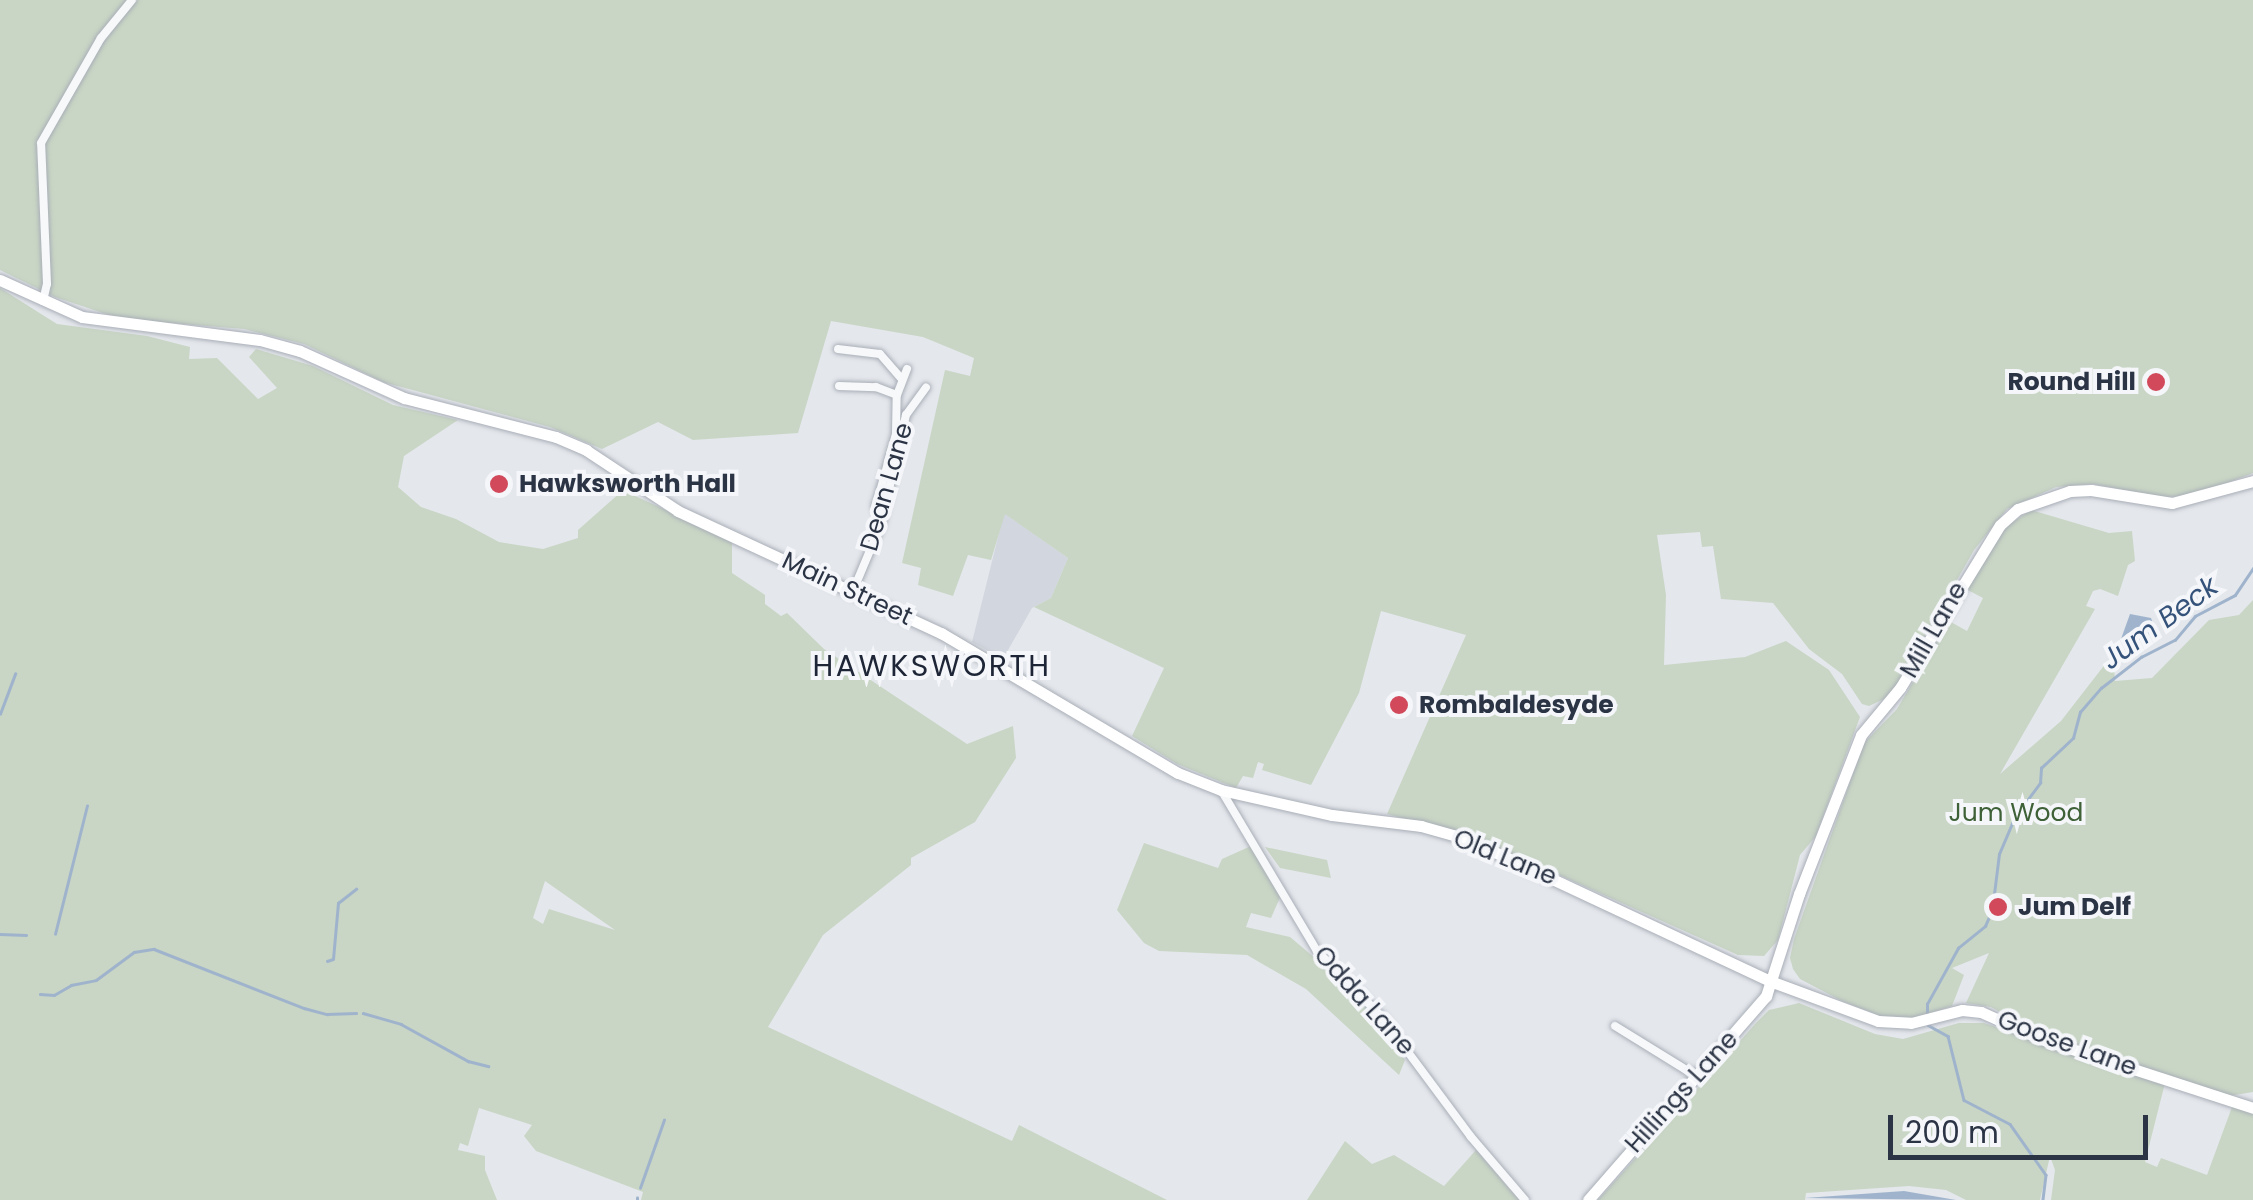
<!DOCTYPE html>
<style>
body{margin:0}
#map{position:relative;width:2253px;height:1200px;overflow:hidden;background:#e4e7ec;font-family:Poppins,sans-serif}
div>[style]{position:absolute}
.built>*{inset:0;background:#d2d6de}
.green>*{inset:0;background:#c9d6c5}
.water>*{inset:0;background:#9fb4cc}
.stream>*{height:2.5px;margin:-1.25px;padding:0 1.25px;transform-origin:1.25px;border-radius:1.25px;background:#9fb4cc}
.roads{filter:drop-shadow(0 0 2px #a9aeb7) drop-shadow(0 0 2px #a9aeb7)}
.street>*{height:8px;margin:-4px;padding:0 4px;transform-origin:4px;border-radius:4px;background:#f7f8fa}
.secondary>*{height:11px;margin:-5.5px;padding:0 5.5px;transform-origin:5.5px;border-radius:5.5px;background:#fff}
.dots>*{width:28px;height:28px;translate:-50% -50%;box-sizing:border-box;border:5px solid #f4f6f9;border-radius:50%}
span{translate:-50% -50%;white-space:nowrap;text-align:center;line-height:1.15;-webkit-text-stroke:8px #f4f6f9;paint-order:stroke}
.poi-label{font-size:25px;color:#2b3445;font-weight:700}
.right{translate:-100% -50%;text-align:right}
.left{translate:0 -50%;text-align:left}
.street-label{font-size:25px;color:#2b3445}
.park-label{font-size:25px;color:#3f6138}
.water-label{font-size:28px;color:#34527a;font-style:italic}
.quarter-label{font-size:30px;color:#1d2536;letter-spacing:2.5px}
.scale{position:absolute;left:1888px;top:1115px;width:260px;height:45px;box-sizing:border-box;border:5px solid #2b3445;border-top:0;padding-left:12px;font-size:30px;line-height:35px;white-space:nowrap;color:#2b3445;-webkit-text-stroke:8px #f4f6f9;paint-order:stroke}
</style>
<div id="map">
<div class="built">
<div style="clip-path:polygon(1004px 513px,1068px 558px,1051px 598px,1032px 608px,1003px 659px,972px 642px)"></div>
</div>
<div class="green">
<div style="clip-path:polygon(0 0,2253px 0,2253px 473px,2193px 496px,2161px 497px,2093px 484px,2056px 487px,2007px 509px,1974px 550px,1896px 687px,1888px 697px,1869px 706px,1862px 704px,1842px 674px,1809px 649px,1773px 603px,1721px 599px,1713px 546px,1702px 547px,1700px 532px,1657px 535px,1666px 595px,1664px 665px,1745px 657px,1786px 641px,1829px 670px,1860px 717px,1816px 836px,1800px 855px,1778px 940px,1764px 956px,1738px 955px,1479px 839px,1387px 814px,1466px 635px,1381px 611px,1359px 693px,1311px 785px,1262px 770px,1264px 764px,1258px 762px,1253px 778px,1243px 776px,1236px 788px,1177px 764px,1132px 736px,1164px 668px,1034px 607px,1051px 598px,1068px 558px,1005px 514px,991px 560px,968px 555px,953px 596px,918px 585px,921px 568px,902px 563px,945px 370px,970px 376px,974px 358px,923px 337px,831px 321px,798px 433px,693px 440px,658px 422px,602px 449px,550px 427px,383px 382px,304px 344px,244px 329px,121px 319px,55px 297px,0 270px)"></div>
<div style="clip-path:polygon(evenodd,0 288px,57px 324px,147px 336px,190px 347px,189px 359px,217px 358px,258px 399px,277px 388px,249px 357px,256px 349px,313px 366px,393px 405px,458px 420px,404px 456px,398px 487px,421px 507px,456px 519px,499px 542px,543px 549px,578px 538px,578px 530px,622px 491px,616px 487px,732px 541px,732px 573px,765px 595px,765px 604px,781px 616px,787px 613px,824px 649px,967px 744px,1013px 726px,1016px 758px,975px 822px,911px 858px,911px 865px,823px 935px,768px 1027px,1012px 1141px,1019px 1125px,1167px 1200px,641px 1200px,643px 1192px,536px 1151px,524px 1136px,532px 1125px,479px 1108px,468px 1146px,460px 1143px,458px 1150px,485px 1156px,485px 1170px,497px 1200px,0 1200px,0 288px,545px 881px,615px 930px,549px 909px,543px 924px,533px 918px,545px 881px)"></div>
<div style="clip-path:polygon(2031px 510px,2109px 533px,2132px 531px,2135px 561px,2128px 565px,2118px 596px,2100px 589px,2093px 591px,2086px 606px,2095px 609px,2000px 774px,2061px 721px,2113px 654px,2115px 681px,2152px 678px,2209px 620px,2239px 615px,2253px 600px,2253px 1092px,2229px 1096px,2208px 1090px,2035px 1031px,1991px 1007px,1966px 1003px,1989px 953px,1952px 968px,1964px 975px,1952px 1006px,1909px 1020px,1880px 1016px,1842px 1001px,1800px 979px,1793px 969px,1790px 958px,1794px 939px,1864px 743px,1897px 709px,1949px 621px,1967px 631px,1983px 598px,1966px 589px,2002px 529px)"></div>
<div style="clip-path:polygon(1144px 843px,1218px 868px,1222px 859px,1251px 846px,1282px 893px,1271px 918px,1251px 913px,1246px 927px,1290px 937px,1353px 990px,1405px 1060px,1399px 1075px,1306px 989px,1247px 955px,1159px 951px,1144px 943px,1117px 910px)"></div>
<div style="clip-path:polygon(1265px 847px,1327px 860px,1331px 878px,1280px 868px)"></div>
<div style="clip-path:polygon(1799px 1003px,1875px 1034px,1903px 1039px,1959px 1023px,1984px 1023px,2165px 1083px,2145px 1162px,2157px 1167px,2161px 1158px,2207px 1175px,2232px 1107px,2253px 1114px,2253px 1200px,2051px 1200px,2055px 1170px,2050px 1156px,2040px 1200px,1966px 1200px,1946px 1190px,1909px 1186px,1806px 1193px,1805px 1200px,1598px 1200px,1756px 1023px,1769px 1010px)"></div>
<div style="clip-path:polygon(1345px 1141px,1372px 1164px,1394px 1155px,1444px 1186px,1476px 1150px,1519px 1200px,1307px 1200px)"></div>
</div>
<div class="water">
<div style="clip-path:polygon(2130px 614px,2151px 618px,2156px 631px,2139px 640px,2121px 639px)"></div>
<div style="clip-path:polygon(1904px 1191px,1956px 1200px,1805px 1198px)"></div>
</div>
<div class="stream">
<div style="left:0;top:714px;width:43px;rotate:-69.4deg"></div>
<div style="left:0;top:934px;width:26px;rotate:2deg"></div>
<div style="left:55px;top:934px;width:132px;rotate:-76deg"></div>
<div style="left:327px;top:961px;width:6px;rotate:-18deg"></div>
<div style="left:333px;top:959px;width:56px;rotate:-84.9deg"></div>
<div style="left:338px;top:903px;width:23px;rotate:-38deg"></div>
<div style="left:40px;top:994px;width:14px;rotate:4deg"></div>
<div style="left:54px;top:995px;width:20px;rotate:-30deg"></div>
<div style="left:71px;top:985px;width:25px;rotate:-11deg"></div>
<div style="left:96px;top:980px;width:47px;rotate:-36.4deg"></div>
<div style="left:134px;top:952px;width:20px;rotate:-9deg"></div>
<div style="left:154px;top:949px;width:161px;rotate:21.5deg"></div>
<div style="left:304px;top:1008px;width:24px;rotate:15deg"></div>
<div style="left:327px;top:1014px;width:29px;rotate:-2deg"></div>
<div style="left:363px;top:1013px;width:40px;rotate:16deg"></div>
<div style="left:401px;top:1024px;width:77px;rotate:28.9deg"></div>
<div style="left:468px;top:1061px;width:21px;rotate:14deg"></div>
<div style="left:1927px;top:1013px;width:9px;rotate:-90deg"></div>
<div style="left:1927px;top:1004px;width:64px;rotate:-61deg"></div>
<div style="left:1958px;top:948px;width:35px;rotate:-39deg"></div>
<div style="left:1985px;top:926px;width:17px;rotate:-66deg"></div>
<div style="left:1992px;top:910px;width:56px;rotate:-82.9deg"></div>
<div style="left:1999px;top:854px;width:39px;rotate:-67deg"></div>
<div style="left:2014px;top:818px;width:44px;rotate:-53.4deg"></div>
<div style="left:2040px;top:783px;width:15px;rotate:-86deg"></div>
<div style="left:2041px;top:768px;width:44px;rotate:-43.2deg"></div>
<div style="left:2073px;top:738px;width:27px;rotate:-75deg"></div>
<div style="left:2080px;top:712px;width:32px;rotate:-49deg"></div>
<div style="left:2101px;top:688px;width:51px;rotate:-37.8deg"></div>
<div style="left:2141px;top:657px;width:38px;rotate:-27deg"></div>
<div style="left:2175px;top:640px;width:31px;rotate:-50deg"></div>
<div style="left:2195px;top:616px;width:45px;rotate:-27.7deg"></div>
<div style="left:2235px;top:595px;width:32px;rotate:-56deg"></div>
<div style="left:1928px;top:1025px;width:23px;rotate:29deg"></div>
<div style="left:1948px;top:1036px;width:66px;rotate:76deg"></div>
<div style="left:1964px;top:1100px;width:52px;rotate:27.6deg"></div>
<div style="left:2010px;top:1124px;width:62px;rotate:54.8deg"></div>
<div style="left:2046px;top:1175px;width:25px;rotate:97deg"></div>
<div style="left:640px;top:1188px;width:72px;rotate:-70.6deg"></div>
<div style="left:637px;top:1200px;width:2px;rotate:-90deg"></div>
</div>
<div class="roads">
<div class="street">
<div style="left:43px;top:301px;width:17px;rotate:-77deg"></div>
<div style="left:47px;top:284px;width:141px;rotate:-92.4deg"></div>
<div style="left:41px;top:143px;width:121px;rotate:-60.3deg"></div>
<div style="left:101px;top:38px;width:49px;rotate:-50.8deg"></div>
<div style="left:838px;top:349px;width:42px;rotate:6.8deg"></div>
<div style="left:880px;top:354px;width:33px;rotate:49deg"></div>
<div style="left:839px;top:386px;width:37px;rotate:2deg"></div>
<div style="left:876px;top:387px;width:22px;rotate:21deg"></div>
<div style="left:880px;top:520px;width:15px;rotate:-106deg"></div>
<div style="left:876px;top:506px;width:75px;rotate:-74.5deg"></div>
<div style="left:896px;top:434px;width:39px;rotate:-89deg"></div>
<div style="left:897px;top:395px;width:28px;rotate:-69deg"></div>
<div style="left:853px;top:591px;width:73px;rotate:-67.3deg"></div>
<div style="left:881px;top:524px;width:112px;rotate:-77.1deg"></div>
<div style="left:906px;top:415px;width:34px;rotate:-54deg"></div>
<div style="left:1221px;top:790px;width:187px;rotate:59.2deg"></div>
<div style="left:1317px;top:951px;width:93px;rotate:45.4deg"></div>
<div style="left:1382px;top:1017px;width:149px;rotate:53.4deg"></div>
<div style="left:1471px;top:1137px;width:83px;rotate:49.4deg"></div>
<div style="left:1615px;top:1026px;width:95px;rotate:31.7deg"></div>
</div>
<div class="secondary">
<div style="left:0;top:280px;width:90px;rotate:24.3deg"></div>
<div style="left:82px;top:317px;width:179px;rotate:7.4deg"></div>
<div style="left:260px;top:340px;width:41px;rotate:15.4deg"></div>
<div style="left:300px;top:351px;width:114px;rotate:24.3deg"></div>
<div style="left:404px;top:398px;width:157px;rotate:14.4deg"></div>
<div style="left:556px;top:437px;width:33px;rotate:23deg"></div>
<div style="left:586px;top:450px;width:110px;rotate:33.5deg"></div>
<div style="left:678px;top:511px;width:290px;rotate:24.9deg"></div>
<div style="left:941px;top:633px;width:275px;rotate:30.6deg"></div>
<div style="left:1178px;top:773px;width:46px;rotate:21.6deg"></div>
<div style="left:1221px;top:790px;width:114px;rotate:12.7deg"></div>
<div style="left:1332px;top:815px;width:90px;rotate:7deg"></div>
<div style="left:1421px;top:826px;width:48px;rotate:15.8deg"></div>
<div style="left:1467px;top:839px;width:335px;rotate:25.1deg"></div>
<div style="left:1770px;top:981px;width:115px;rotate:20.3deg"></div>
<div style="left:1878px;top:1021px;width:33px;rotate:3deg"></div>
<div style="left:1911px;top:1023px;width:53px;rotate:-14.3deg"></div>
<div style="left:1962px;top:1010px;width:19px;rotate:6deg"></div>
<div style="left:1981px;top:1012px;width:66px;rotate:24.2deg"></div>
<div style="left:2041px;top:1039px;width:223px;rotate:18deg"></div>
<div style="left:1588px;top:1200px;width:271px;rotate:-48.9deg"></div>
<div style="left:1766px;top:996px;width:107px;rotate:-72.1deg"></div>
<div style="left:1799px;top:894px;width:171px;rotate:-68.7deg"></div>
<div style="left:1861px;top:735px;width:61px;rotate:-50.3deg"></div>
<div style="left:1900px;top:688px;width:191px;rotate:-58.5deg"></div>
<div style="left:2000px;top:525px;width:24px;rotate:-42deg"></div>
<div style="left:2018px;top:509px;width:55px;rotate:-19.1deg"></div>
<div style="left:2070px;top:491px;width:21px;rotate:-3deg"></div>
<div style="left:2091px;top:490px;width:82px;rotate:9.1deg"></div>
<div style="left:2172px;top:503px;width:84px;rotate:-15.2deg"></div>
</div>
</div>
<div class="dots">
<div style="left:2156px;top:382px;background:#d1495b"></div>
<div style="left:499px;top:484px;background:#d1495b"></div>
<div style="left:1399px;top:705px;background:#d1495b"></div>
<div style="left:1998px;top:907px;background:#d1495b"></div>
</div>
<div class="poi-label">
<span class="right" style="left:2136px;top:382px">Round Hill</span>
<span class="left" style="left:519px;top:484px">Hawksworth Hall</span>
<span class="left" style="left:1419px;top:705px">Rombaldesyde</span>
<span class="left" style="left:2018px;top:907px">Jum Delf</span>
</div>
<div class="street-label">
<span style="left:887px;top:487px;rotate:-74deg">Dean Lane</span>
<span style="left:847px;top:589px;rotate:25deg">Main Street</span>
<span style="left:1934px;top:630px;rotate:-60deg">Mill Lane</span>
<span style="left:1505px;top:858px;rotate:22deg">Old Lane</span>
<span style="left:1364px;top:1001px;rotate:48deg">Odda Lane</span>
<span style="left:2067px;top:1044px;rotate:20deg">Goose Lane</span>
<span style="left:1682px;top:1092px;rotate:-48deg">Hillings Lane</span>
</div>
<div class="park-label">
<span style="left:2016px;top:813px">Jum Wood</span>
</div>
<div class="water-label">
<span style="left:2160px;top:623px;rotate:-36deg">Jum Beck</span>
</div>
<div class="quarter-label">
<span style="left:932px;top:666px">HAWKSWORTH</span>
</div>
<div class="scale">200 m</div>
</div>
